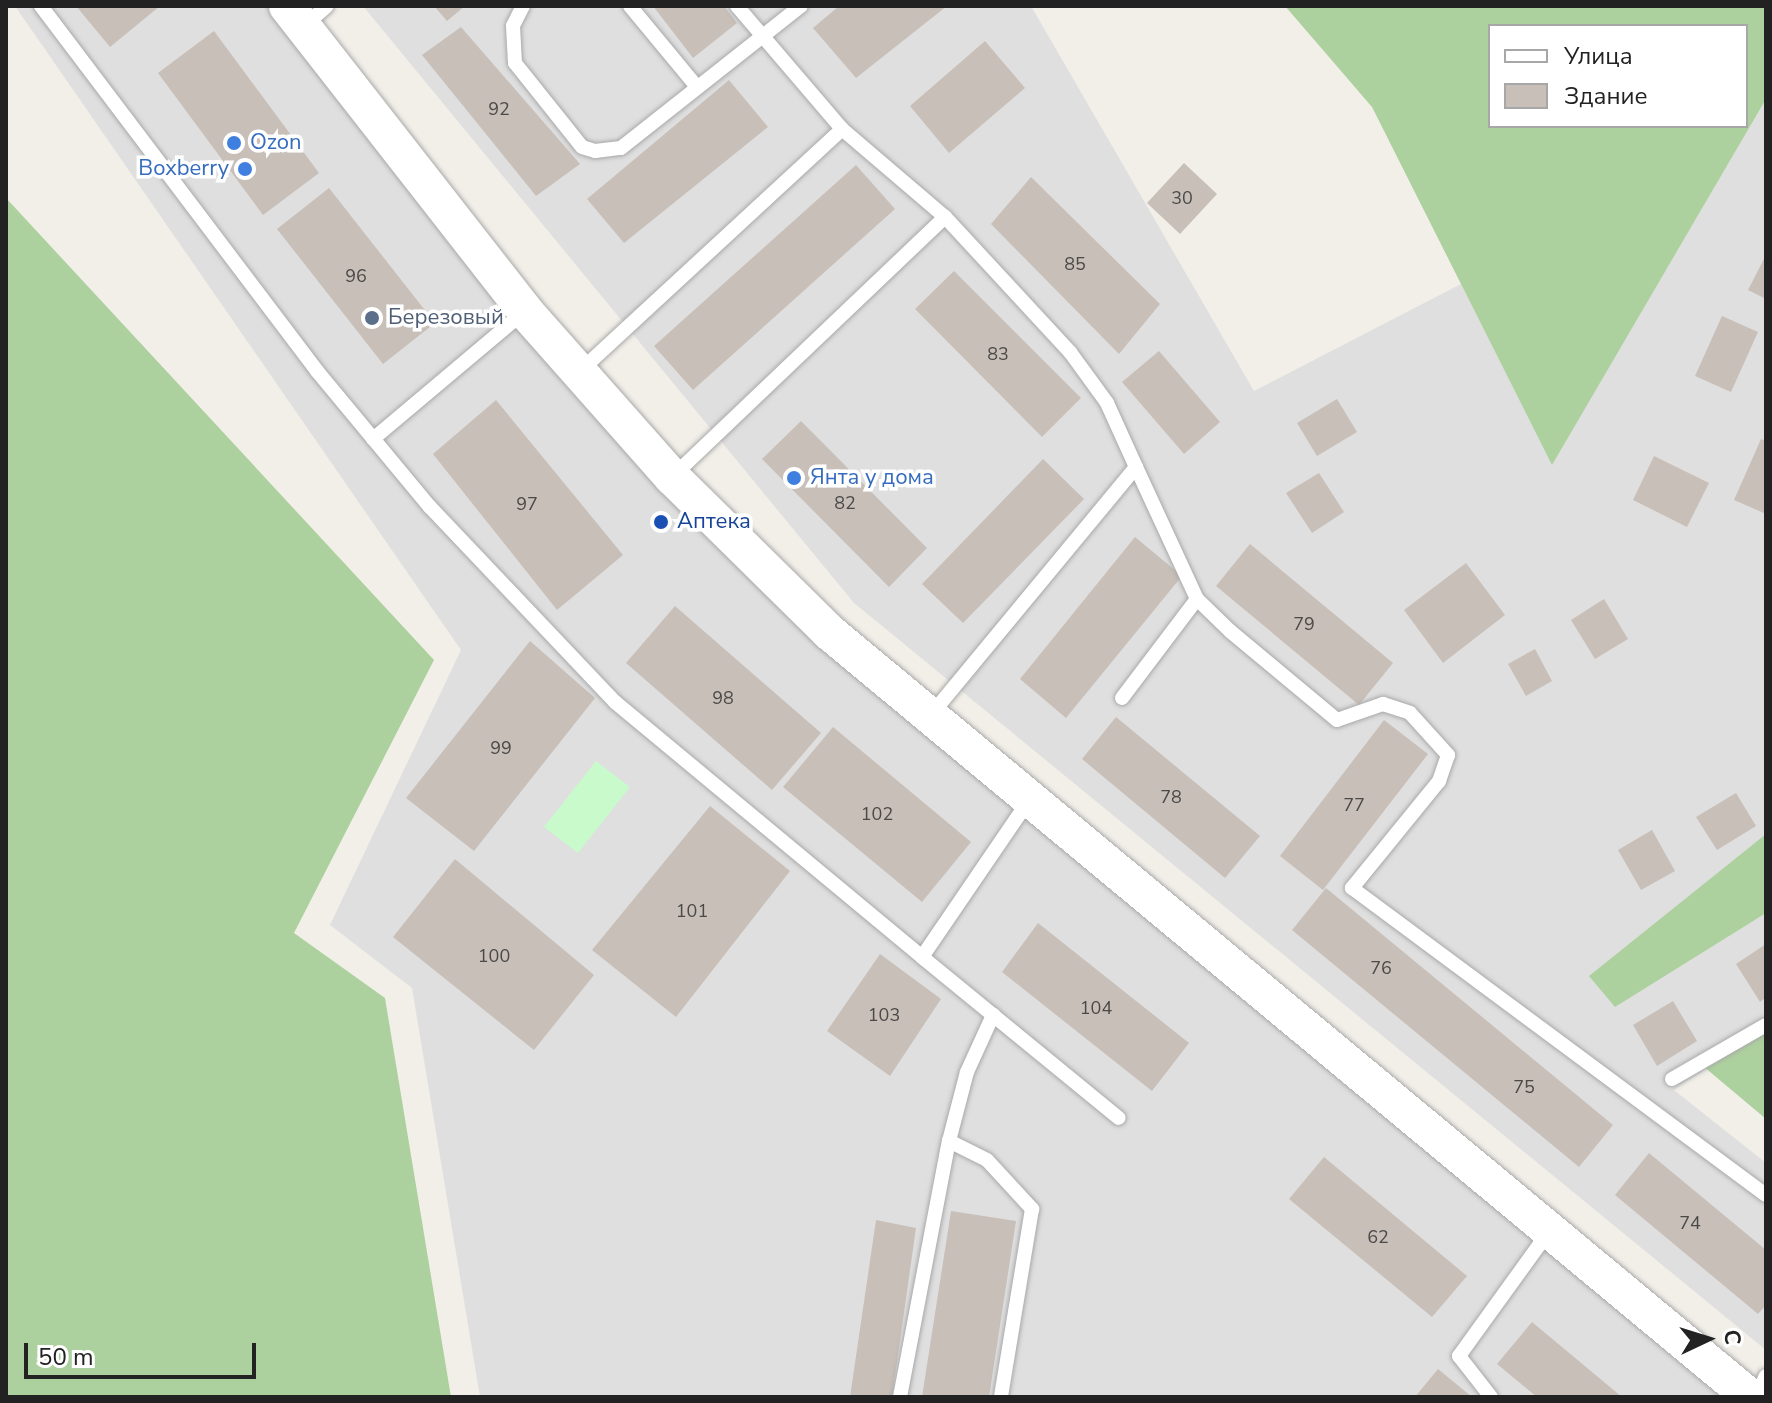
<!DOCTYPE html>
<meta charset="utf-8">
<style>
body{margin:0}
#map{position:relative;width:1772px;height:1403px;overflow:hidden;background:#f2efe9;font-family:"Nunito Sans",sans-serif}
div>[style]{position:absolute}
.residential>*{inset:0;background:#e0dfdf}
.forest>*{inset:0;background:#add19e}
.park>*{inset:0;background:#c8facc}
.building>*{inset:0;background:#c7bfb8}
.roads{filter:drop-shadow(0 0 2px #a9a9a9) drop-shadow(0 0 2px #a9a9a9)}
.service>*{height:14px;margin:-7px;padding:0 7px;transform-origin:7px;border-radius:7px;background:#fff}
.tertiary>*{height:36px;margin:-18px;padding:0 18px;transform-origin:18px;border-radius:18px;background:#fff}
.dots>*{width:22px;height:22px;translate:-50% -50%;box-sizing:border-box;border:4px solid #fff;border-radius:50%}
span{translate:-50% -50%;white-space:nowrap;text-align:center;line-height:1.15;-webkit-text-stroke:7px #fff;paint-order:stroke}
.number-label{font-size:18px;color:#4b4948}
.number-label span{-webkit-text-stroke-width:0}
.shop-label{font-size:22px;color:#366cbe}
.left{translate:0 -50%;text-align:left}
.right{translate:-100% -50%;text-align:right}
.service-label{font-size:22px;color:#4e5e75}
.transit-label{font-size:22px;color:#164399}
.frame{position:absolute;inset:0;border:8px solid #222;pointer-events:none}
.legend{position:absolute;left:1488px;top:24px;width:260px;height:104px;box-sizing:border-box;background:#fff;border:2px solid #a7a7a7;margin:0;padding:10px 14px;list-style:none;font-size:24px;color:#222}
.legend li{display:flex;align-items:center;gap:16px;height:40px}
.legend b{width:40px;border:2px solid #a7a7a7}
.north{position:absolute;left:1668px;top:1299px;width:80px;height:80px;-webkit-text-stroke:6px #fff;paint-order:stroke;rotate:86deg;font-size:22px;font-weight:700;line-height:32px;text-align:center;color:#222}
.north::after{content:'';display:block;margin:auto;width:28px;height:36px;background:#222;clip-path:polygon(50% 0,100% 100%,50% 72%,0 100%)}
.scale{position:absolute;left:24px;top:1343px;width:232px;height:36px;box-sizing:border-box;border:4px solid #222;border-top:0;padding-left:10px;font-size:24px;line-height:28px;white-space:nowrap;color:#222;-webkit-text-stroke:6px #fff;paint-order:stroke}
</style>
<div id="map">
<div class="residential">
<div style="clip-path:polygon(15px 6px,281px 6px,314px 35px,816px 645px,1733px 1397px,480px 1397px,412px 988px,330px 925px,461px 650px)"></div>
<div style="clip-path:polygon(363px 6px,1031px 6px,1254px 391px,1461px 284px,1552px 464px,1766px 99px,1766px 1030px,1674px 1090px,1766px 1163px,1766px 1350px,854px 603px)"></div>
</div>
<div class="forest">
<div style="clip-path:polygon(evenodd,1285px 6px,1766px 6px,1766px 99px,1552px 465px,1372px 107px,1285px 6px,1490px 26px,1746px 26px,1746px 126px,1490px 126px,1490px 26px)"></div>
<div style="clip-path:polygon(6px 198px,434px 660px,294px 933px,385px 998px,451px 1397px,6px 1397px)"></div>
<div style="clip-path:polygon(1766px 834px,1766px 913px,1615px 1007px,1589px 976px)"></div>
<div style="clip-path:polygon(1766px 1030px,1766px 1119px,1703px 1066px)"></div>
</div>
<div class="park">
<div style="clip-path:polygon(596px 761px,630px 787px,578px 853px,544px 827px)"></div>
</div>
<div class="building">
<div style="clip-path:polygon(76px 6px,160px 6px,110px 47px)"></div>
<div style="clip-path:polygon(434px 6px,465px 6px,447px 21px)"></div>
<div style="clip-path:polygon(653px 6px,724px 6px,737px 23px,693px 58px)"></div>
<div style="clip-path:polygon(839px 6px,947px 6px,856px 78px,813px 28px)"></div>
<div style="clip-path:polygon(461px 27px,580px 164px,536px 196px,422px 55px)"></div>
<div style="clip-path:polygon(214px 31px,319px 173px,263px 215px,158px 73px)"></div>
<div style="clip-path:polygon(985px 41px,1025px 88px,949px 153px,910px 106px)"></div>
<div style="clip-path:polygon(729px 80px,768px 127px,624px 243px,587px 199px)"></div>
<div style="clip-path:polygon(1184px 163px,1217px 194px,1180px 234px,1147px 203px)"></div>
<div style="clip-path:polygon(856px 165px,895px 209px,693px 390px,654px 346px)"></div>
<div style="clip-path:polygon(1031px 177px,1160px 304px,1119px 354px,991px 224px)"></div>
<div style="clip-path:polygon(329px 188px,435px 323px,383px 364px,277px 229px)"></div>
<div style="clip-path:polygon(1766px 255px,1766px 299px,1748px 290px)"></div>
<div style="clip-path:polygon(954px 271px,1081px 398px,1042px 437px,915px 309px)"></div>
<div style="clip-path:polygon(1722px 316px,1758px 332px,1731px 392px,1695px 376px)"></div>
<div style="clip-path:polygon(1159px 351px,1220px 422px,1184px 454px,1122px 382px)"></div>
<div style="clip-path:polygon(1337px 399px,1357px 432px,1317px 456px,1297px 423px)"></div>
<div style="clip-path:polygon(496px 400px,623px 555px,557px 610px,433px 454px)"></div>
<div style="clip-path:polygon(801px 421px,927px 548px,889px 587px,762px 459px)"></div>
<div style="clip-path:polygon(1761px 439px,1766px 441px,1766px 514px,1734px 500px)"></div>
<div style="clip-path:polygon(1654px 456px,1709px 483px,1687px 527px,1633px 500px)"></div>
<div style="clip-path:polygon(1043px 459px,1084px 499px,963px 623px,922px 584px)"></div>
<div style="clip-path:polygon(1319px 473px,1344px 512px,1312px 533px,1286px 493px)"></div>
<div style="clip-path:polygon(1135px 537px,1182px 576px,1066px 718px,1020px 679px)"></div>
<div style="clip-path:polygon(1250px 544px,1393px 663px,1359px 705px,1216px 586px)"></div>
<div style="clip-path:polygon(1466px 563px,1505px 615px,1443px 663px,1404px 610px)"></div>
<div style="clip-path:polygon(1604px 599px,1628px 639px,1595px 659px,1571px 620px)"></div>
<div style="clip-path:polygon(675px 606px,821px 733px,772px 790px,626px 663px)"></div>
<div style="clip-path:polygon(530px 641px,595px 698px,474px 851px,406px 798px)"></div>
<div style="clip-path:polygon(1535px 649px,1552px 681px,1526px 696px,1508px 664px)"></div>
<div style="clip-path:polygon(1116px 717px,1260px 836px,1225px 878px,1082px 759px)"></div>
<div style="clip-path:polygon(1384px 720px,1428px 754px,1323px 890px,1280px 856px)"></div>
<div style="clip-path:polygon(833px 727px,971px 842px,922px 902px,783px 787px)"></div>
<div style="clip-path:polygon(1736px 793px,1756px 826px,1717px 850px,1696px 817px)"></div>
<div style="clip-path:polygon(710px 806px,790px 871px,676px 1017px,592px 950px)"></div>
<div style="clip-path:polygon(1652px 830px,1675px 871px,1641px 890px,1618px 850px)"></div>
<div style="clip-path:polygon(455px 859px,594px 975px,534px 1050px,393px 937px)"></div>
<div style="clip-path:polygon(1326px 888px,1613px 1125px,1579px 1167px,1292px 930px)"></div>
<div style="clip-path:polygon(1038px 923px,1189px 1043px,1152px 1091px,1002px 972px)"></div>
<div style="clip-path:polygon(1766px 944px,1766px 997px,1760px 1002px,1736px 964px)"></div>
<div style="clip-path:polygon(880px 954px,941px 999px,890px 1076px,827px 1031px)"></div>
<div style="clip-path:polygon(1673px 1001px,1697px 1041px,1657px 1066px,1633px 1025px)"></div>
<div style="clip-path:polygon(1649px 1153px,1766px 1250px,1766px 1305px,1758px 1314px,1615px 1195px)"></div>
<div style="clip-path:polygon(1324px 1157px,1467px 1276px,1432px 1317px,1289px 1199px)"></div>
<div style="clip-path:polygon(951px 1211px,1016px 1221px,989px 1397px,922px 1397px)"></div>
<div style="clip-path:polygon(876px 1220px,916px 1228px,892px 1397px,850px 1397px)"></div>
<div style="clip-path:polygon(1532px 1322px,1622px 1397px,1537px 1397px,1497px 1364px)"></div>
<div style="clip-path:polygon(1438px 1369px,1472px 1397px,1415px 1397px)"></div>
</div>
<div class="roads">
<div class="service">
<div style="left:41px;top:6px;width:458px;rotate:52.9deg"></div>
<div style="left:317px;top:371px;width:177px;rotate:50.3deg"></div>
<div style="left:430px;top:507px;width:269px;rotate:46.5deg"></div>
<div style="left:615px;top:702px;width:399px;rotate:39.7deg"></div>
<div style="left:922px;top:957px;width:190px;rotate:-55.7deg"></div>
<div style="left:523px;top:6px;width:22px;rotate:117deg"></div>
<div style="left:513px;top:26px;width:37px;rotate:87deg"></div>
<div style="left:515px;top:63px;width:107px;rotate:51.4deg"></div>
<div style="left:582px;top:147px;width:14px;rotate:17deg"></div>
<div style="left:595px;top:151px;width:26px;rotate:-7deg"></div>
<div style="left:621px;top:148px;width:229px;rotate:-38.3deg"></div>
<div style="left:630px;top:6px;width:105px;rotate:50.4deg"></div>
<div style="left:304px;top:26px;width:30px;rotate:-41deg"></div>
<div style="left:842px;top:129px;width:135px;rotate:40.5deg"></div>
<div style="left:579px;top:372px;width:358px;rotate:-42.7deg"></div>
<div style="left:842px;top:129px;width:162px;rotate:-130.5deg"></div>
<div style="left:373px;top:439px;width:199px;rotate:-40.1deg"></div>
<div style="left:1136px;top:467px;width:145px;rotate:65.2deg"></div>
<div style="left:1197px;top:599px;width:46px;rotate:44.1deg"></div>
<div style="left:1230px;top:631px;width:139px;rotate:39.8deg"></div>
<div style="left:1337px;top:720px;width:49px;rotate:-19.2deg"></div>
<div style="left:1383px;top:704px;width:28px;rotate:18deg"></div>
<div style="left:1410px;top:713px;width:57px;rotate:47.9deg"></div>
<div style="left:1448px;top:755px;width:28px;rotate:109deg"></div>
<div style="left:1439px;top:781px;width:138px;rotate:129.1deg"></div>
<div style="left:1352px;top:888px;width:515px;rotate:36.56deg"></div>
<div style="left:672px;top:477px;width:377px;rotate:-43.6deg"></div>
<div style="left:945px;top:217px;width:184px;rotate:47.2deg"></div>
<div style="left:1070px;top:352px;width:63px;rotate:54deg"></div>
<div style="left:1107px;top:403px;width:70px;rotate:65.6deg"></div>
<div style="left:1136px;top:467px;width:320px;rotate:129.6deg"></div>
<div style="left:1122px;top:698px;width:124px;rotate:-52.9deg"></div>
<div style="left:922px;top:957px;width:254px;rotate:39.3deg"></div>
<div style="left:1672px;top:1079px;width:108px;rotate:-29.9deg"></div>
<div style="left:949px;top:1141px;width:42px;rotate:26.6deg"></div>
<div style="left:987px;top:1160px;width:67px;rotate:47.4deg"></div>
<div style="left:1032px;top:1209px;width:191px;rotate:99.4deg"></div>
<div style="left:900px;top:1397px;width:261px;rotate:-79.2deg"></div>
<div style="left:949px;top:1141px;width:71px;rotate:-75.4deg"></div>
<div style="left:967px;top:1072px;width:63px;rotate:-65.5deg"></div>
<div style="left:1491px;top:1397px;width:52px;rotate:-128deg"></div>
<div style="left:1459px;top:1356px;width:155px;rotate:-54.2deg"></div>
<div style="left:1756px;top:1397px;width:23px;rotate:-65deg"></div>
</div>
<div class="tertiary">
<div style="left:287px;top:6px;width:387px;rotate:52deg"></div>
<div style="left:525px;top:311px;width:222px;rotate:48.5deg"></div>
<div style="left:672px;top:477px;width:221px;rotate:44.6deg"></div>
<div style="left:829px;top:632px;width:1197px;rotate:39.71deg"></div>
</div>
</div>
<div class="dots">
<div style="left:234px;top:143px;background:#3f7fe0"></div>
<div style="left:245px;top:169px;background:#3f7fe0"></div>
<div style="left:372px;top:318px;background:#5c6f8a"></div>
<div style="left:794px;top:478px;background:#3f7fe0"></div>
<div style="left:661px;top:522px;background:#1a4fb4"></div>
</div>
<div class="number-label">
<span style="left:499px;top:109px">92</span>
<span style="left:1182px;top:198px">30</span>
<span style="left:1075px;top:264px">85</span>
<span style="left:356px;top:276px">96</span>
<span style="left:998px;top:354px">83</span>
<span style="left:845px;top:503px">82</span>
<span style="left:527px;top:504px">97</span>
<span style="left:1304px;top:624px">79</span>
<span style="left:723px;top:698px">98</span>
<span style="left:501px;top:748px">99</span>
<span style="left:1171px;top:797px">78</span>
<span style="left:1354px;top:805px">77</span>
<span style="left:877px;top:814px">102</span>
<span style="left:692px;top:911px">101</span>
<span style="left:494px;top:956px">100</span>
<span style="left:1381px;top:968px">76</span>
<span style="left:1096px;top:1008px">104</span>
<span style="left:884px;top:1015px">103</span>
<span style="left:1524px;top:1087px">75</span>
<span style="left:1690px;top:1223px">74</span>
<span style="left:1378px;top:1237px">62</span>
</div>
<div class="shop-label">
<span class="left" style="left:250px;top:143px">Ozon</span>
<span class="right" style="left:229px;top:169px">Boxberry</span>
<span class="left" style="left:810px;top:478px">Янта у дома</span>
</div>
<div class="service-label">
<span class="left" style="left:388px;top:318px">Березовый</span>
</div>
<div class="transit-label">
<span class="left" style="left:677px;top:522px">Аптека</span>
</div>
<div class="frame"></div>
<ul class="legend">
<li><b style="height:10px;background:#fff"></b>Улица</li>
<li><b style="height:22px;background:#c7bfb8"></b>Здание</li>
</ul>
<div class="north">С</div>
<div class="scale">50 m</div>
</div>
